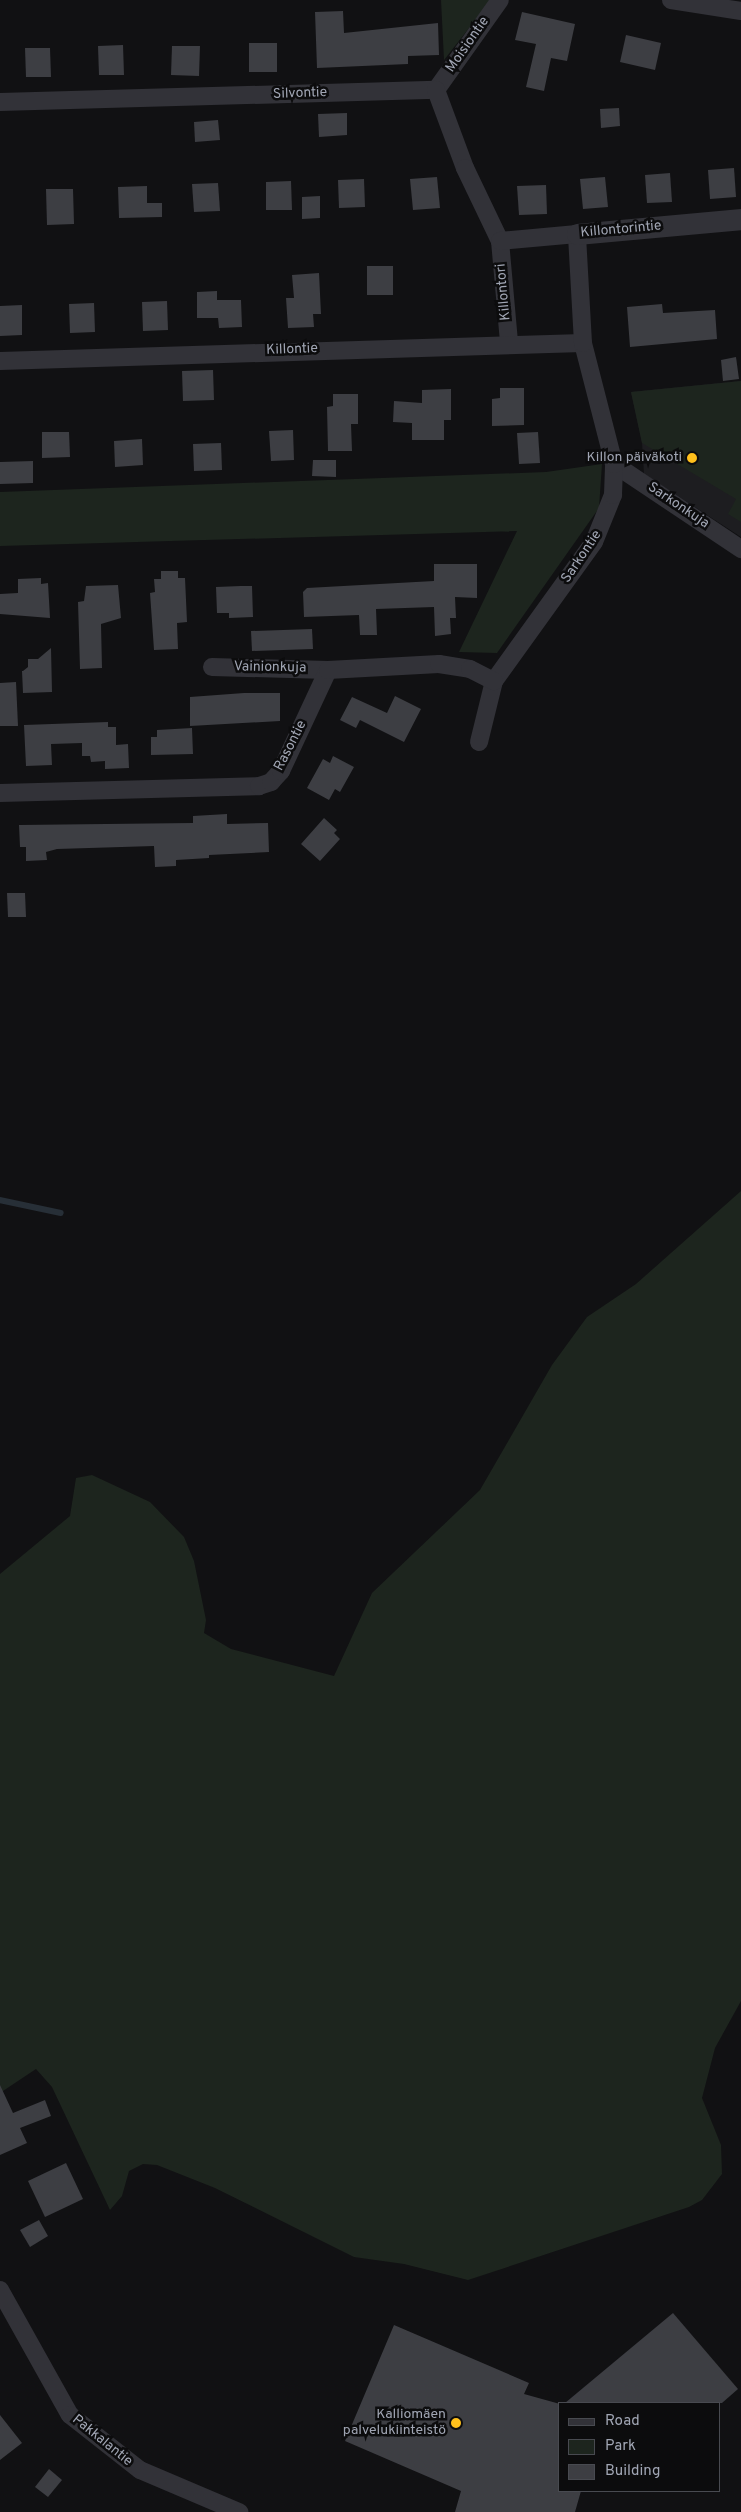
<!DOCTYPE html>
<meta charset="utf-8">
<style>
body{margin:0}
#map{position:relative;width:741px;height:2512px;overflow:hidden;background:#111113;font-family:Overpass,sans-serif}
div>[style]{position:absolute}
.built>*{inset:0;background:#1d1d20}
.green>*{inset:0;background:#1d251e}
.stream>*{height:5.5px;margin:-2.75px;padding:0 2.75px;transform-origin:2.75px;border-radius:2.75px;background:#272f37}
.building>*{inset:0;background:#3d3e43}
.minor>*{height:18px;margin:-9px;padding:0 9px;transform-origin:9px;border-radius:9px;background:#323238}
.tertiary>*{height:21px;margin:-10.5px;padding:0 10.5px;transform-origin:10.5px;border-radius:10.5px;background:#323238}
.dots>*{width:14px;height:14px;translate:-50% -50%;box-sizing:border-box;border:2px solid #0c0c0d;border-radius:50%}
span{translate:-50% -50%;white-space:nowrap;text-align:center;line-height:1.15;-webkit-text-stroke:5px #0c0c0d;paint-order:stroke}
.street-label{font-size:14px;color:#a1a6b4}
.poi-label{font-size:14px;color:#a1a6b4}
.right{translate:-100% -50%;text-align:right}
.legend{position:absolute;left:558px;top:2402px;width:162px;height:90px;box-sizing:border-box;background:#0c0c0d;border:1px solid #484a50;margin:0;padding:6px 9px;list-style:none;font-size:15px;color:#a1a6b4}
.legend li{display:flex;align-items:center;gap:10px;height:25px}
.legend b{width:25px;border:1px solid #484a50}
</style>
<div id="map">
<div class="built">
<div style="clip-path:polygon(741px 381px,741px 537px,644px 474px,642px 443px,631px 392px)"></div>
</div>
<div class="green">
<div style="clip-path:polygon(441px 0,491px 0,444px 60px)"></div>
<div style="clip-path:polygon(741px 381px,741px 522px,728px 514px,736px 499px,642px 443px,631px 392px)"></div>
<div style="clip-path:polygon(602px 464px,599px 508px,497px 653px,459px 652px,517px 531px,0 546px,0 492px,546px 472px)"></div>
<div style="clip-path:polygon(741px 1191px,741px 2001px,715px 2048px,702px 2098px,721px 2145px,722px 2174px,702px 2200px,689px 2207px,468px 2280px,404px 2264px,354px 2257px,215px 2188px,157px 2165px,143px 2164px,129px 2171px,122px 2196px,110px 2210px,52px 2087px,36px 2069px,0 2093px,0 1574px,70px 1516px,76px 1478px,92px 1475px,150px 1502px,184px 1537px,194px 1561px,206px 1620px,204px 1633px,231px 1649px,334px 1676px,372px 1593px,480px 1490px,552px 1365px,587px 1317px,636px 1284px)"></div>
</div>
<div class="stream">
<div style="left:0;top:1200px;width:62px;rotate:12deg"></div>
</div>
<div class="building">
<div style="clip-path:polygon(343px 11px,344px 33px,438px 23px,439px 55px,408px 56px,408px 64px,317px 68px,315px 12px)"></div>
<div style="clip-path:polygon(522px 12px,575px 24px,567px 61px,551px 58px,544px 91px,526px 87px,536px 44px,515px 40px)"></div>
<div style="clip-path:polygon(626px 35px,661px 43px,655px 70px,620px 62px)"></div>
<div style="clip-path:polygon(249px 43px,277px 43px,277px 72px,249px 72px)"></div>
<div style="clip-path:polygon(123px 45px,124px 75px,99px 75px,98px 46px)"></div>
<div style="clip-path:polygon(172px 46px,200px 46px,199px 76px,171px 75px)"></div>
<div style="clip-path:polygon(25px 48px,50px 48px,51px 77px,26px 77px)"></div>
<div style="clip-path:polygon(619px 108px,620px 126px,601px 128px,600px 109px)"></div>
<div style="clip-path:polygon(347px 113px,347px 135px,319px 137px,318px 114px)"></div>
<div style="clip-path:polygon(218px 120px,220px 140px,195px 142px,194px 122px)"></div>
<div style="clip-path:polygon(734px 168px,736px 197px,710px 199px,708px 170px)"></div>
<div style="clip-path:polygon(670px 173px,672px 202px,647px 203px,645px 175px)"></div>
<div style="clip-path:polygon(437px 177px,440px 208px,413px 210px,410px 179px)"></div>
<div style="clip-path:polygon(605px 177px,608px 207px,583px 209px,580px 179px)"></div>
<div style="clip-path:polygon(364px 179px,365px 207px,339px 208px,338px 180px)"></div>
<div style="clip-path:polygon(291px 181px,292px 210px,266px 210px,266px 182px)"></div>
<div style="clip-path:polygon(218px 183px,220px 211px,194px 212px,192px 184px)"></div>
<div style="clip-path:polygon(546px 185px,547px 214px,519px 215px,517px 186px)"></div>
<div style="clip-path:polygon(147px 186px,147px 203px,162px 203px,162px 217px,119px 218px,118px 187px)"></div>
<div style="clip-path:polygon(46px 189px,73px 189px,74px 224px,47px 225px)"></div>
<div style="clip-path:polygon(320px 196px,320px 218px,302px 219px,302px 197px)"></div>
<div style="clip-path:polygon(367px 266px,393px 266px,393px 295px,367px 295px)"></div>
<div style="clip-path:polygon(319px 273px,321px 314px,313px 314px,314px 327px,288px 328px,286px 298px,294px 298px,292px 275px)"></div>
<div style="clip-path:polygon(217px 291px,217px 300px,241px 300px,242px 327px,219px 328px,218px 318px,197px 318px,197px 292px)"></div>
<div style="clip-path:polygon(167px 301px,168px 330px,143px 331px,142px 302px)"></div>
<div style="clip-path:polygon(94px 303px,95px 332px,70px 333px,69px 304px)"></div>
<div style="clip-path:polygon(662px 304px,663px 313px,715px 310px,717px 339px,630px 347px,627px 307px)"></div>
<div style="clip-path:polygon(22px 305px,22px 335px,0 336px,0 306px)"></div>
<div style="clip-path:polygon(736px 357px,739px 379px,723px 381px,721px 360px)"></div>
<div style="clip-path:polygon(213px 370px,214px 400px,183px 401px,182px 371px)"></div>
<div style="clip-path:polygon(500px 388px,524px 388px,524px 425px,492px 426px,492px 399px,500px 398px)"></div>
<div style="clip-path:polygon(451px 389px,451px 420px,444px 420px,444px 440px,412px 440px,412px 423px,393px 422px,394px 401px,422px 403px,422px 390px)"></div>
<div style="clip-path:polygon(333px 394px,358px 394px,358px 424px,351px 424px,352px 451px,328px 451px,327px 407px,333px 406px)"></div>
<div style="clip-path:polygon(293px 430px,294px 460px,271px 461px,269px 431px)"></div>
<div style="clip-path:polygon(42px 432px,69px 432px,70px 457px,42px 458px)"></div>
<div style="clip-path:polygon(538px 432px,540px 463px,519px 464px,517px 433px)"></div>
<div style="clip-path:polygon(142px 439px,143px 465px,115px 467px,114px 441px)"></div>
<div style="clip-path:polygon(221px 443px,222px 470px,194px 471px,193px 444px)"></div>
<div style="clip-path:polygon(313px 460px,336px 460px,336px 477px,312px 476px)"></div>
<div style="clip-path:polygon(33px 461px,33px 483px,0 484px,0 462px)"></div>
<div style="clip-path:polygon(434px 564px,477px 564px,477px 598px,455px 597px,456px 618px,450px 618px,451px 634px,435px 636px,434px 607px,376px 609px,377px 635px,360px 635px,359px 615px,304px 617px,303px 592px,307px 588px,434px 581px)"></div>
<div style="clip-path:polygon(161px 571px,178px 571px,178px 578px,185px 578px,187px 622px,177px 623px,178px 649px,154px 650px,150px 593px,155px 592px,154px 579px,161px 579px)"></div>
<div style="clip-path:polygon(41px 578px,41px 584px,48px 583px,50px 618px,0 614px,0 594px,18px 593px,18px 579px)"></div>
<div style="clip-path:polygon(118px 585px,121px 618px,101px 624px,102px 668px,80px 669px,78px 602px,84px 601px,86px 586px)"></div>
<div style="clip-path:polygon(241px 586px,252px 586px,253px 617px,229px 618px,229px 613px,217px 613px,216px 587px)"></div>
<div style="clip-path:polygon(312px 629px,313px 649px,252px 651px,251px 631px)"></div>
<div style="clip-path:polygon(51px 648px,52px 692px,23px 693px,22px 671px,28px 671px,23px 671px,28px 667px,28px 659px,38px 659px)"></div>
<div style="clip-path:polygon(16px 682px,18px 726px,0 726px,0 683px)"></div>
<div style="clip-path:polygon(244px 693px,280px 693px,280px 721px,190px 726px,190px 697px)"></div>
<div style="clip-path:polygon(395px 696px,421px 709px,404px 742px,360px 720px,356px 728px,340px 720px,352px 697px,387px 713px)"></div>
<div style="clip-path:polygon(108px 722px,108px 727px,116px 727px,116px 745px,128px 744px,129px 768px,105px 769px,105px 761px,91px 762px,90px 756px,82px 756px,82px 743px,51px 744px,52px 765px,26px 766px,24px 725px)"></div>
<div style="clip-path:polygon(192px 728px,193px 754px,151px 755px,151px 737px,157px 737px,157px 730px)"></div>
<div style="clip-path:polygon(333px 756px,354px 767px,340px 792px,335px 789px,329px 800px,307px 788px,323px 759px,330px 763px)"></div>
<div style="clip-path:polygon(227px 814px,227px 824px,268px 823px,269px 852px,209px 855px,209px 858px,176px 860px,176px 866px,155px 867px,154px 846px,57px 849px,46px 852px,47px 860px,26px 861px,26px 847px,20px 847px,19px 825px,193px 823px,193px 816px)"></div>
<div style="clip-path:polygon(324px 818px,337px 830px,334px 833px,340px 839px,320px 861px,301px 844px)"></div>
<div style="clip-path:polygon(7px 893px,25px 893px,26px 917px,8px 917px)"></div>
<div style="clip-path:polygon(0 2085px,13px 2113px,45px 2100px,51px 2116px,20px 2128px,27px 2143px,0 2155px)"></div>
<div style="clip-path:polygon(66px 2163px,83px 2199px,45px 2217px,28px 2181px)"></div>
<div style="clip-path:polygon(39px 2220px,48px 2236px,30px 2247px,20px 2230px)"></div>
<div style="clip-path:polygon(673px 2313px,738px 2389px,722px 2403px,565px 2403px)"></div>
<div style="clip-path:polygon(394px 2325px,529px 2383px,524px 2394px,560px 2404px,560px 2491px,581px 2491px,575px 2512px,455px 2512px,461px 2491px,345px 2441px)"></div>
<div style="clip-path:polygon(0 2415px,22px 2443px,0 2460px)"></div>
<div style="clip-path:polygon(49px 2469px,62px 2480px,48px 2497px,35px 2487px)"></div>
</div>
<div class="minor">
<div style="left:671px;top:0;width:71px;rotate:8.9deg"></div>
<div style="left:436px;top:90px;width:110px;rotate:-54.6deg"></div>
<div style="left:0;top:102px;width:436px;rotate:-1.6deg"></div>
<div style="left:436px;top:90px;width:83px;rotate:69.6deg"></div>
<div style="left:465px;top:168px;width:81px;rotate:64.4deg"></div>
<div style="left:500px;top:241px;width:101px;rotate:84.9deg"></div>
<div style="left:0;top:361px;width:583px;rotate:-1.77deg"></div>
<div style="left:614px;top:464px;width:153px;rotate:33.8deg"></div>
<div style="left:212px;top:667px;width:116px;rotate:1.5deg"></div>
<div style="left:479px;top:742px;width:63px;rotate:-76.2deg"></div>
<div style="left:494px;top:681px;width:171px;rotate:-54.3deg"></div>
<div style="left:594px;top:542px;width:51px;rotate:-68deg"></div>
<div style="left:613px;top:495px;width:31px;rotate:-88deg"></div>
<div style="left:614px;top:464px;width:125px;rotate:-104.4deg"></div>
<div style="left:583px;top:343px;width:109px;rotate:-93.2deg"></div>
<div style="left:577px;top:234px;width:77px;rotate:174.8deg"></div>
<div style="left:0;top:793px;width:259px;rotate:-1.5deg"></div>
<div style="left:259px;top:786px;width:13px;rotate:-18deg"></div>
<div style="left:271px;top:782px;width:15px;rotate:-48deg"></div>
<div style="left:281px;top:771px;width:111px;rotate:-65deg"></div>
<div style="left:328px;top:670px;width:111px;rotate:-3.1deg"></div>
<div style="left:439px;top:664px;width:31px;rotate:9deg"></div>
<div style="left:470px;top:669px;width:27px;rotate:27deg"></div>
<div style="left:0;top:2290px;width:143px;rotate:60.8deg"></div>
<div style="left:70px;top:2415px;width:89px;rotate:38.2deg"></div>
<div style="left:140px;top:2470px;width:108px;rotate:23deg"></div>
</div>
<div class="tertiary">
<div style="left:577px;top:234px;width:165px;rotate:-5.2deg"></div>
</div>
<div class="dots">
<div style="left:692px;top:458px;background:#ffc01c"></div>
<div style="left:456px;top:2423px;background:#ffc01c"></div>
</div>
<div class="street-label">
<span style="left:468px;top:45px;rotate:-55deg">Moisiontie</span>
<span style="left:300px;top:94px;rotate:-2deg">Silvontie</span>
<span style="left:621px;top:230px;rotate:-5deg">Killontorintie</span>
<span style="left:504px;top:292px;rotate:-95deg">Killontori</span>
<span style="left:292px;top:350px;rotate:-2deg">Killontie</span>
<span style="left:678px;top:506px;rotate:34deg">Sarkonkuja</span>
<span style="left:582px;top:557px;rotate:-56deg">Sarkontie</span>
<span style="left:270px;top:668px;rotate:1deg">Vainionkuja</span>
<span style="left:291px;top:746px;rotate:-63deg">Rasontie</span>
<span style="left:102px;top:2441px;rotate:39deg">Pakkalantie</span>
</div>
<div class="poi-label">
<span class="right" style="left:682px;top:458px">Killon päiväkoti</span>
<span class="right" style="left:446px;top:2423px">Kalliomäen<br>palvelukiinteistö</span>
</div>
<ul class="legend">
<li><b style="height:6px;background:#323238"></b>Road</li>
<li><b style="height:14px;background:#1d251e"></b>Park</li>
<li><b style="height:14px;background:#3d3e43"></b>Building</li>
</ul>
</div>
